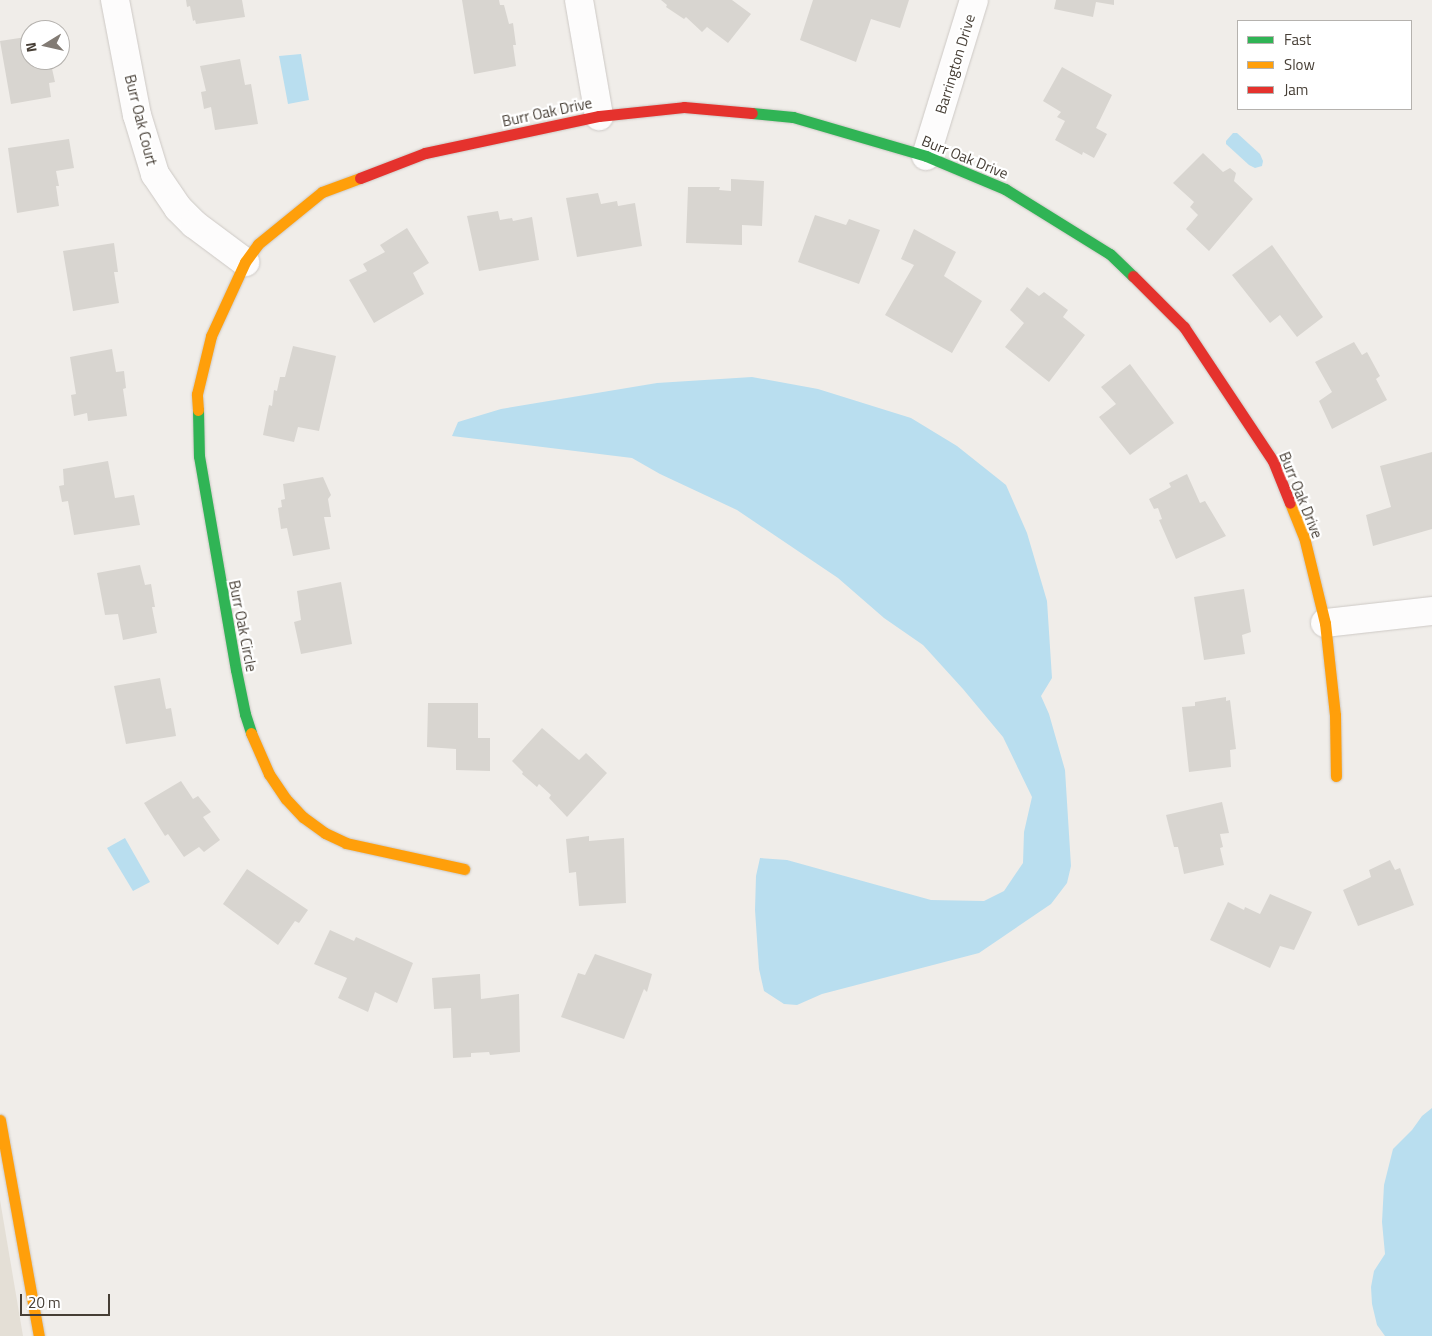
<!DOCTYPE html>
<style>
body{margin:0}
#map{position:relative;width:1432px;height:1336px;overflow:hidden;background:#f0ede9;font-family:"Titillium Web",sans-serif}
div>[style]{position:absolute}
.residential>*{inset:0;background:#e4dfd6}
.water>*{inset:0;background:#b9deef}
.building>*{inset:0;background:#d8d5d0}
.roads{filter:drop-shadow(0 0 1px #cdc9c5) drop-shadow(0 0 1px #cdc9c5)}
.street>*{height:28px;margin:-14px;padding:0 14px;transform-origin:14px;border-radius:14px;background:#fdfcfc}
.fast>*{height:11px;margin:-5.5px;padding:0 5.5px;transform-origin:5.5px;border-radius:5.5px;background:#30b455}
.slow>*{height:11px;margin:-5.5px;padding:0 5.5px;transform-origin:5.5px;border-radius:5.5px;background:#ff9f0a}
.jam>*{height:11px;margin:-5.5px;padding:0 5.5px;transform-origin:5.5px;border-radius:5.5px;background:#e5322d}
span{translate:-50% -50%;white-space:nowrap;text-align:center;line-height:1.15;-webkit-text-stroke:4.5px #fff;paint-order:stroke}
.street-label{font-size:15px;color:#463e35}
.legend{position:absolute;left:1237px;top:20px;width:175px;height:90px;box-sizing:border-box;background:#fff;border:1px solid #b5b2ae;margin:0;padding:6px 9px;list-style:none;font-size:15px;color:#463e35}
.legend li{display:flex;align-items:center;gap:10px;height:25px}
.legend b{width:25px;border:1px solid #b5b2ae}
.north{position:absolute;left:20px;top:20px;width:50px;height:50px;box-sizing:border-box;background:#fff;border:1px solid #b5b2ae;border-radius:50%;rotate:261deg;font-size:14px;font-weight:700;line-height:20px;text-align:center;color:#463e35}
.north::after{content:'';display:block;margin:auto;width:18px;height:22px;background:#827b74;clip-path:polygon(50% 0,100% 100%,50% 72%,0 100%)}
.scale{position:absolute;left:20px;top:1294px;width:90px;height:22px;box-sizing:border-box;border:2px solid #463e35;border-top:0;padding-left:6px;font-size:15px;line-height:18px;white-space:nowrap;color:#463e35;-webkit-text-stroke:4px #fff;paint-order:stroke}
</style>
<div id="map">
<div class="residential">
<div style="clip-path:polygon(0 1200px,23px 1336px,0 1336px)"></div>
</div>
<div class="water">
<div style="clip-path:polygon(301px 54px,309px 100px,288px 104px,279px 56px)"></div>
<div style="clip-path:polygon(1233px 133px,1237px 133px,1260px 154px,1263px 161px,1262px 166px,1255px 168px,1249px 165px,1226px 144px,1226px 141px)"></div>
<div style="clip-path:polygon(752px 377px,818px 389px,911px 418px,957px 446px,1006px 485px,1027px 533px,1047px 601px,1052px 678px,1041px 696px,1049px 714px,1065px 770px,1071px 866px,1067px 883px,1051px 904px,979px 953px,822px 994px,797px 1005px,784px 1004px,764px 991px,759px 969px,755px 910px,756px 876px,760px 858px,787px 860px,931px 900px,984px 901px,1004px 891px,1023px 863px,1024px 832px,1032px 797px,1003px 737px,963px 689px,923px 645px,884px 618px,838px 578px,737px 510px,660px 474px,632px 458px,452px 436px,458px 422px,501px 409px,657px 383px)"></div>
<div style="clip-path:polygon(125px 838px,150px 882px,133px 891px,107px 848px)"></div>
<div style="clip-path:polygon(1432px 1108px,1432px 1336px,1385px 1336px,1377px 1325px,1372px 1304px,1371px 1287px,1374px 1271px,1385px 1254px,1382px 1222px,1384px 1185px,1393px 1149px,1412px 1130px,1422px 1116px)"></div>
</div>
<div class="building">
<div style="clip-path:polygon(186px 0,242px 0,245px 17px,196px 24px,195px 20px,193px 21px,190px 6px,187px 7px)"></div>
<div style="clip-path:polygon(462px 0,499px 0,500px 5px,504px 5px,509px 24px,513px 23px,516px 45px,513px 45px,516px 66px,474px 74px)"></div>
<div style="clip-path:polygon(661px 0,732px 0,751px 14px,728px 43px,707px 27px,702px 32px,686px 17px,684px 19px,666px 7px,667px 5px)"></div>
<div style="clip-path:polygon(813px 0,909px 0,900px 28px,871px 19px,856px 62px,800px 40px)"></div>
<div style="clip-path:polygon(1056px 0,1114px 0,1114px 5px,1096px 2px,1093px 17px,1054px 9px)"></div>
<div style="clip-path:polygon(25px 31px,30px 31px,30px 60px,55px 60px,55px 63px,51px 64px,55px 82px,49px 83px,51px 97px,11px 104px,0 41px,26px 37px)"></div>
<div style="clip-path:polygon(240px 59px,245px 85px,251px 84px,258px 124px,215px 130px,211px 107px,204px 109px,201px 92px,206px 91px,200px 66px)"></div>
<div style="clip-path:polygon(1062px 67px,1112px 95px,1096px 128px,1107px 134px,1094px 158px,1083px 152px,1082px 155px,1055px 140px,1065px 121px,1057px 117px,1061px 112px,1043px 101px)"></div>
<div style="clip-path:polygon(69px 139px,74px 168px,56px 171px,59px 186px,56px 186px,59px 206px,17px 213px,8px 148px)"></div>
<div style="clip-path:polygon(1203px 153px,1223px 172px,1230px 168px,1236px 173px,1234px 181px,1253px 199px,1209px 251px,1186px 229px,1198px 215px,1190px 207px,1194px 202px,1173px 183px)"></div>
<div style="clip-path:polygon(731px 179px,764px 181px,762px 226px,742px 225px,742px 245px,686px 243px,688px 187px,720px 187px,719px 190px,731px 191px)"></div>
<div style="clip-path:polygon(598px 193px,601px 204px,617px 201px,618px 206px,635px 203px,642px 246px,577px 257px,566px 198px)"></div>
<div style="clip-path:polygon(498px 211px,500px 220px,512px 218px,513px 221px,532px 217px,539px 260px,479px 271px,467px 216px)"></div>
<div style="clip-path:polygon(815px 215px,846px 225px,849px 219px,880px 230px,859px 284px,798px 262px)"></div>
<div style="clip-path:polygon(407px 228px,429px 263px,413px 273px,424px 294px,374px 323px,349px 280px,367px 271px,363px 264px,385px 252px,380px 245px)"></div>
<div style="clip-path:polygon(914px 229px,956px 252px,944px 276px,982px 301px,952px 353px,885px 315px,914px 265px,901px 259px)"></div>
<div style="clip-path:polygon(114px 243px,118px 272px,114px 272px,119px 303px,73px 311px,63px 251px)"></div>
<div style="clip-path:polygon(1272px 245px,1323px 317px,1297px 337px,1280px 315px,1270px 323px,1232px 275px)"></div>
<div style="clip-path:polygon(1027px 287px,1039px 296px,1044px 292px,1068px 310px,1063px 317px,1085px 335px,1049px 382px,1005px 347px,1024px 323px,1010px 310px)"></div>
<div style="clip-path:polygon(1354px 342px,1362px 355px,1367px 352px,1380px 376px,1376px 379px,1387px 400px,1332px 429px,1319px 401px,1332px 392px,1315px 362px)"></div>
<div style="clip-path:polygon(293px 346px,336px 356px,319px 431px,298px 427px,294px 442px,263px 435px,269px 405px,272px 406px,274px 390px,277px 391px,280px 377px,285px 377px)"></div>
<div style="clip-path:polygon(112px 349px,116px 372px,124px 371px,126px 388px,123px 389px,127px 416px,88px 421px,87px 413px,74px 416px,71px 395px,76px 394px,70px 357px)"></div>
<div style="clip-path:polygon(1130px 364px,1174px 423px,1130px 455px,1099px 417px,1116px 404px,1101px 387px)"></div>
<div style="clip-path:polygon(1432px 452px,1432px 529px,1373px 546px,1366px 515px,1391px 507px,1380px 466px)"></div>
<div style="clip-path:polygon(108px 461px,115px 498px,134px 495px,140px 525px,74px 535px,68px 501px,62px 502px,59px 486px,64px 485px,63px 469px)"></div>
<div style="clip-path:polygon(1187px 474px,1200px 503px,1205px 501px,1226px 536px,1176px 559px,1159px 520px,1162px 519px,1158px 508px,1154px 509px,1149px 499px,1171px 487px,1169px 483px)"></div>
<div style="clip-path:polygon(323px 477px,331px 495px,328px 499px,331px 517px,324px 517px,330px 549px,293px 556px,287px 528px,281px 529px,278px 508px,282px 507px,281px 500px,285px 499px,283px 484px)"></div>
<div style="clip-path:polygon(140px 565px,145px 585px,151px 584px,155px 607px,152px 607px,157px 633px,123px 640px,118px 614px,105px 615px,97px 573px)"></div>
<div style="clip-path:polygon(341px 582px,352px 644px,301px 654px,294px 622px,301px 620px,297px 591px)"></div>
<div style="clip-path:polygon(1244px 589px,1251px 632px,1242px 635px,1245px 654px,1204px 660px,1194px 597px)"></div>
<div style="clip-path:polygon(160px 678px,166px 709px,171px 708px,176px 736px,126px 744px,114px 686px)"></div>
<div style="clip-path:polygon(1226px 697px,1226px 701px,1230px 700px,1236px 749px,1230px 750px,1231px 767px,1189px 772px,1182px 707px,1195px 706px,1195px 702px)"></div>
<div style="clip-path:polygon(428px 703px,478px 703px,478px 738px,490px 738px,490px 771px,456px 770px,456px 749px,427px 747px)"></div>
<div style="clip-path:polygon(542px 728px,579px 760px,586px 753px,607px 773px,567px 817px,549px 798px,551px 795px,539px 784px,537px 787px,522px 774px,523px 772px,512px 761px)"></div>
<div style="clip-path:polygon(181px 781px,193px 799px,198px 796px,211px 812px,203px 817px,220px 840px,204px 852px,199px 847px,184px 857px,168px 834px,165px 836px,144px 803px)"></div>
<div style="clip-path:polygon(1222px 802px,1229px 833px,1220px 834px,1223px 847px,1220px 848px,1224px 865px,1184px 874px,1178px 847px,1174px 847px,1166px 815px)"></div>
<div style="clip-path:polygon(589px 836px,589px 841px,624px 838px,626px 903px,579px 906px,576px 872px,569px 873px,566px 839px)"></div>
<div style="clip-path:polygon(1390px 860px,1395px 870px,1400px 868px,1414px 905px,1358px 926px,1343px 890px,1371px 877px,1369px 870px)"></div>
<div style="clip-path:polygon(247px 869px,308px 910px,299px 923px,295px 921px,278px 945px,223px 904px)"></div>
<div style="clip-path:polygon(1270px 894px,1312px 912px,1294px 950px,1280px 946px,1270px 968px,1210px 940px,1228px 902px,1244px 910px,1245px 907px,1260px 914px)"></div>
<div style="clip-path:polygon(330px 930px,354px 941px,356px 937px,413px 963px,397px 1003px,375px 992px,368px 1012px,338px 998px,347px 978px,314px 964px)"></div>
<div style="clip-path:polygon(595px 954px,652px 974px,647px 992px,644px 989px,624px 1039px,561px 1017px,578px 973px,585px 975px)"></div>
<div style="clip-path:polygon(480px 974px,481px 999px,519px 994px,520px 1052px,490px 1055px,489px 1052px,471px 1053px,471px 1057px,453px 1058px,451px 1008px,434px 1009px,432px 978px)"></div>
</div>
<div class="roads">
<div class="street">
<div style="left:115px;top:0;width:117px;rotate:79.2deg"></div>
<div style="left:137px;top:115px;width:62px;rotate:73deg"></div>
<div style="left:155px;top:174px;width:41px;rotate:55.9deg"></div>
<div style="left:178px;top:208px;width:23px;rotate:45deg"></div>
<div style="left:194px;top:224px;width:64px;rotate:36.7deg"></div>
<div style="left:579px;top:0;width:118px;rotate:80.2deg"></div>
<div style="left:926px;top:156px;width:163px;rotate:-72.9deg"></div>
<div style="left:1325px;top:623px;width:108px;rotate:-6.4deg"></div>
</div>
<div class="fast">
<div style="left:752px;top:113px;width:41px;rotate:5.6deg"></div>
<div style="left:793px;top:117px;width:139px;rotate:16.3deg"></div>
<div style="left:926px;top:156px;width:86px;rotate:22.7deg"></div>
<div style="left:1005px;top:189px;width:123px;rotate:31.8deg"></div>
<div style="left:1110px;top:254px;width:32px;rotate:44deg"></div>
<div style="left:198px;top:410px;width:46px;rotate:88.8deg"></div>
<div style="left:199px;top:456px;width:217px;rotate:80.2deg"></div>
<div style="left:236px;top:670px;width:45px;rotate:78.4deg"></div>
<div style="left:245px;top:714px;width:20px;rotate:72deg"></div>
</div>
<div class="slow">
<div style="left:198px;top:410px;width:16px;rotate:-94deg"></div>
<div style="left:197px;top:394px;width:60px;rotate:-76.4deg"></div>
<div style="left:211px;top:336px;width:81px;rotate:-65.3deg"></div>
<div style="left:245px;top:262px;width:22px;rotate:-54deg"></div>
<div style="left:258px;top:244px;width:82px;rotate:-39.1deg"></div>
<div style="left:322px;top:192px;width:40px;rotate:-20.2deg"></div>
<div style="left:1290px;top:503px;width:37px;rotate:68deg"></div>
<div style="left:1304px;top:537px;width:89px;rotate:76.3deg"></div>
<div style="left:1325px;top:623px;width:93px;rotate:83.8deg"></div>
<div style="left:1335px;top:715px;width:61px;rotate:89.1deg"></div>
<div style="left:251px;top:733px;width:45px;rotate:66.3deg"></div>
<div style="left:269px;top:774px;width:30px;rotate:56deg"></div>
<div style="left:286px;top:799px;width:25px;rotate:47deg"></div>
<div style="left:303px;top:817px;width:27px;rotate:36deg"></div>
<div style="left:325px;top:833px;width:23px;rotate:25deg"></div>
<div style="left:346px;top:843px;width:121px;rotate:12.4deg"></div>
<div style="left:0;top:1120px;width:219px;rotate:79.8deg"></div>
</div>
<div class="jam">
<div style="left:360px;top:178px;width:70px;rotate:-21deg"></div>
<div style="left:425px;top:153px;width:178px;rotate:-12deg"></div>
<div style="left:599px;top:116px;width:85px;rotate:-6deg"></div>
<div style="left:684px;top:107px;width:68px;rotate:5deg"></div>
<div style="left:1133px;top:276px;width:72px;rotate:45deg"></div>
<div style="left:1184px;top:327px;width:161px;rotate:56.4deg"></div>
<div style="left:1273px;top:461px;width:45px;rotate:68deg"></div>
</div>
</div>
<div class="street-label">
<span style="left:955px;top:64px;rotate:-73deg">Barrington Drive</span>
<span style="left:547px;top:112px;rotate:-12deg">Burr Oak Drive</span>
<span style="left:141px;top:120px;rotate:76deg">Burr Oak Court</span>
<span style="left:965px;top:157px;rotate:22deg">Burr Oak Drive</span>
<span style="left:1301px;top:495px;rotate:68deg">Burr Oak Drive</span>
<span style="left:243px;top:626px;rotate:79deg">Burr Oak Circle</span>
</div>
<ul class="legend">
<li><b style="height:6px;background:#30b455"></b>Fast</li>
<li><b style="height:6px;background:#ff9f0a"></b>Slow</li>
<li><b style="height:6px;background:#e5322d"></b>Jam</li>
</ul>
<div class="north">N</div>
<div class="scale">20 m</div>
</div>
